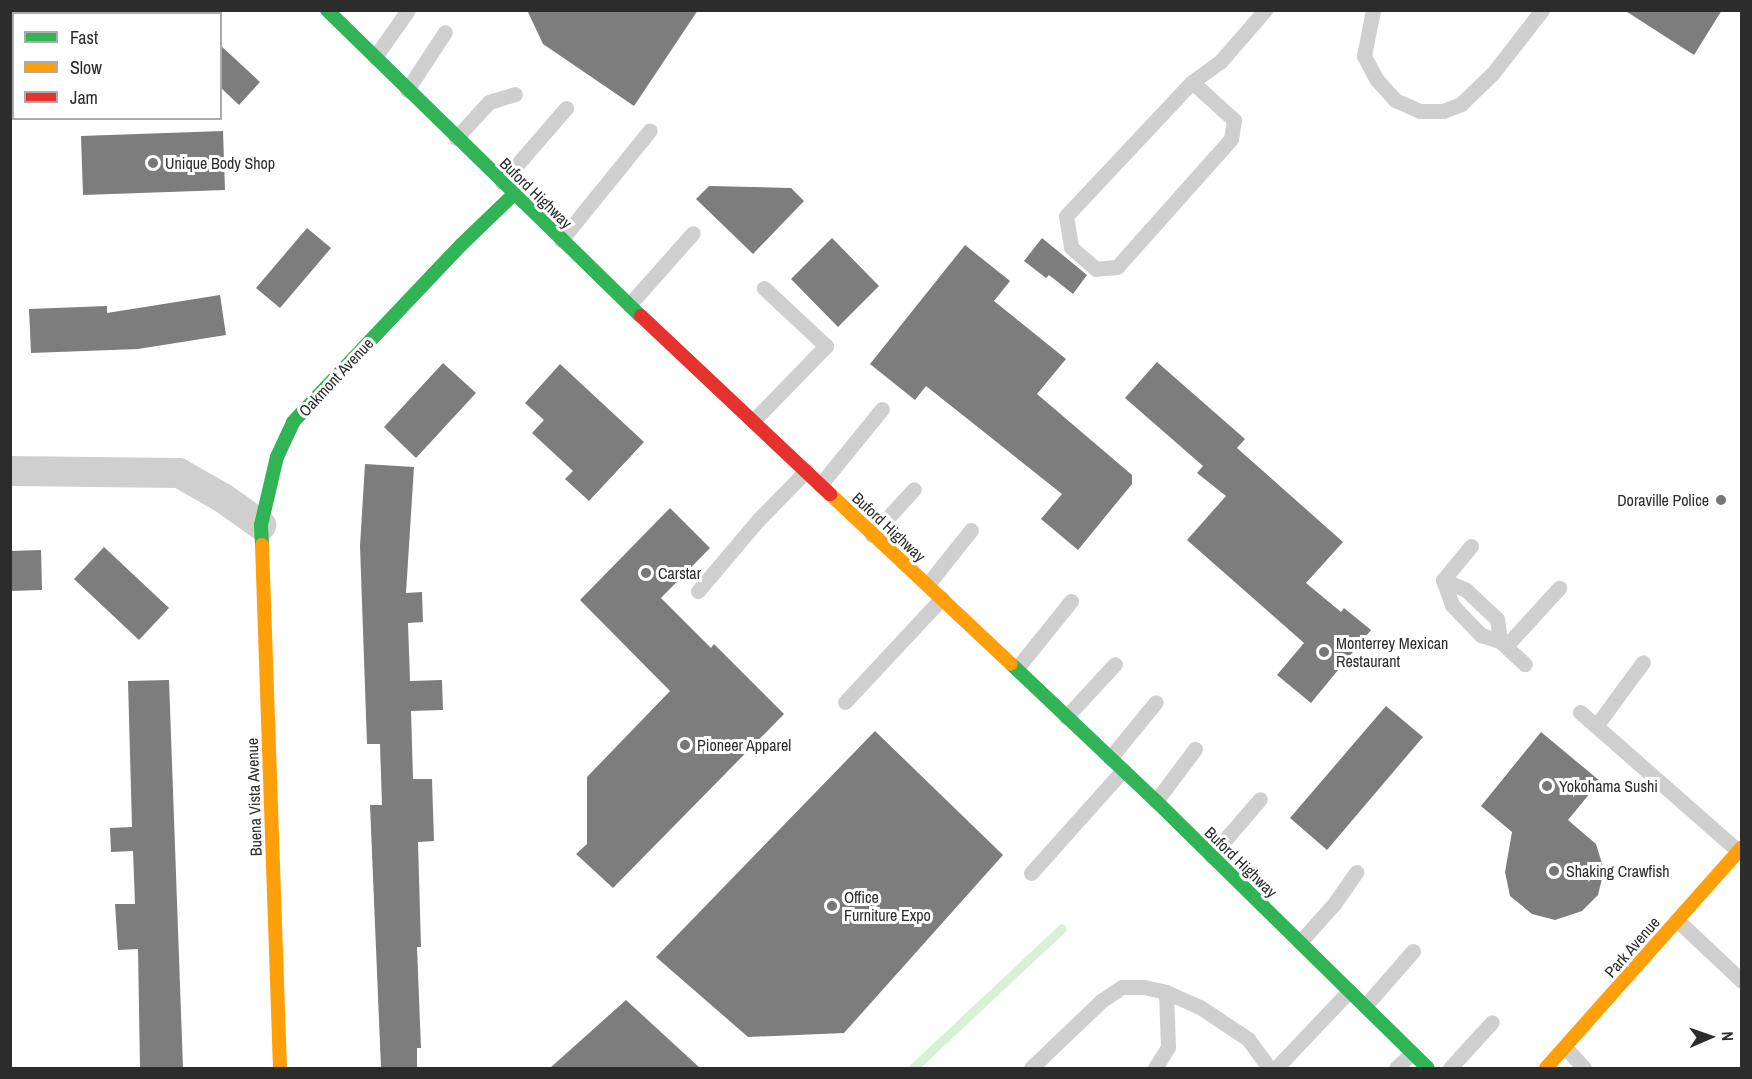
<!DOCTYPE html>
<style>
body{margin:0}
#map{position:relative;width:1752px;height:1079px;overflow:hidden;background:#fff;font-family:"Archivo Narrow",sans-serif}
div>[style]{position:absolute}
.stream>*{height:9px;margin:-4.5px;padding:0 4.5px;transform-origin:4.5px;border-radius:4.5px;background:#d8f0d6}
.building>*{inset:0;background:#7d7d7d}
.lane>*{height:15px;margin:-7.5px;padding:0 7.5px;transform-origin:7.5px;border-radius:7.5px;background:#cfcfcf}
.street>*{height:30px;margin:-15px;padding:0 15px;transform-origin:15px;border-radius:15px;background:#cfcfcf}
.fast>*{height:14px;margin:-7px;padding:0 7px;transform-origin:7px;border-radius:7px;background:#30b455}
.slow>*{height:14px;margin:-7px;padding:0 7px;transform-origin:7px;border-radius:7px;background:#ff9f0a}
.jam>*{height:14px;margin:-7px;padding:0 7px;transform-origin:7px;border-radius:7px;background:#e5322d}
.dots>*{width:16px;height:16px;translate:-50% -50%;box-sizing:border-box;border:3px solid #fff;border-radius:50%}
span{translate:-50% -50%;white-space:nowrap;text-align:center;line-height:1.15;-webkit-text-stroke:6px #fff;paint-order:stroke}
.poi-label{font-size:16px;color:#2c2c2c}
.left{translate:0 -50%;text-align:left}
.right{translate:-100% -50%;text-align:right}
.street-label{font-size:16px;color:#2c2c2c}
.frame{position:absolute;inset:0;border:12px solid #2c2c2c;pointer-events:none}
.legend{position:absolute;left:12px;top:12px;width:210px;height:108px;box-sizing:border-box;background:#fff;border:2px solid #ababab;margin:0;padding:8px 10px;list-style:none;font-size:18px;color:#2c2c2c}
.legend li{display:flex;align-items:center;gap:12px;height:30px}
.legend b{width:30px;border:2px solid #ababab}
.north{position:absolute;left:1680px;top:1007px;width:60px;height:60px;-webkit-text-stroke:4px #fff;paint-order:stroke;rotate:88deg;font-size:16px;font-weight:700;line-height:24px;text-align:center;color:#2c2c2c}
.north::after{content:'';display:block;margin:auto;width:21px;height:27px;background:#2c2c2c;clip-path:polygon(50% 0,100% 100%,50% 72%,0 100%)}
</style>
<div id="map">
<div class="stream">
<div style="left:913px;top:1068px;width:204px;rotate:-43.2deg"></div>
</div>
<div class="building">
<div style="clip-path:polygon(527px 10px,698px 10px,634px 106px,543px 44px)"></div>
<div style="clip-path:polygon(1624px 10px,1722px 10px,1694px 55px)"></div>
<div style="clip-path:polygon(220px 45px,260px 82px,239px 105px,220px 87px)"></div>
<div style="clip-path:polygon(223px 131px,225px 190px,83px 195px,81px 136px)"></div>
<div style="clip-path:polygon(709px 186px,791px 188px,804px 201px,753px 254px,696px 199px)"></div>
<div style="clip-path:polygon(307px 228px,331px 248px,280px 308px,256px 288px)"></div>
<div style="clip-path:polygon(832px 238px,879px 286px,838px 327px,791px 279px)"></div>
<div style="clip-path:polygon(1042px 238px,1087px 275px,1073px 294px,1049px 275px,1046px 278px,1024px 261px)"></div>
<div style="clip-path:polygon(965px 245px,1010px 281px,994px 301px,1066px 359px,1037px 394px,1132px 475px,1132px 484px,1078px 550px,1041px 519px,1062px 494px,926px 386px,915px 400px,870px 364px)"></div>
<div style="clip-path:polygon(220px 295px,226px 335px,138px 349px,31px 353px,29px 309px,107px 306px,107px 313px)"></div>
<div style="clip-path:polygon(1157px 362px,1245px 439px,1237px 448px,1343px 542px,1306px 583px,1341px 612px,1344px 608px,1371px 630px,1311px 703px,1277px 675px,1304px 643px,1187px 540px,1226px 496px,1197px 473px,1203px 466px,1125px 398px)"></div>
<div style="clip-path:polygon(443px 363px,476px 393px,416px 458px,384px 427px)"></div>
<div style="clip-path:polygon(560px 364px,644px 442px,589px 501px,565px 479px,573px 471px,532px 433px,544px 420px,525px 403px)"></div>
<div style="clip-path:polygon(365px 464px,414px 467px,406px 593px,422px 592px,423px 622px,408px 623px,410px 681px,442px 680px,443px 710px,411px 711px,413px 779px,432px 779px,434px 841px,418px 842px,421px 947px,417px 947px,421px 1048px,417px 1048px,417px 1068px,381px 1068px,370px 805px,382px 805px,380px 744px,367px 744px,360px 546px)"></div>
<div style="clip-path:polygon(670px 508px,710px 548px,661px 598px,711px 648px,714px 644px,784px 714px,613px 888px,576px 854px,587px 844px,587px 777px,670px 691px,580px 600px)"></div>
<div style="clip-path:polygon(104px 547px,169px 608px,139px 640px,74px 579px)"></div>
<div style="clip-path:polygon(41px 550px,42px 590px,10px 591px,10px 551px)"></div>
<div style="clip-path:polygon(169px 680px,183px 1068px,140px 1068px,138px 949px,118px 950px,115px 904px,135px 904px,133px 851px,111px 852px,110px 828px,132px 827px,128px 681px)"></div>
<div style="clip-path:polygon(1386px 706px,1423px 737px,1327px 850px,1290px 818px)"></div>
<div style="clip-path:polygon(875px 731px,1003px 855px,844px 1033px,748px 1037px,656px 957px)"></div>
<div style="clip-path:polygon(1541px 732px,1600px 781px,1568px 820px,1596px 844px,1604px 870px,1598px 895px,1582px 911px,1555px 920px,1532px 914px,1510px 896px,1505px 872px,1512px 832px,1481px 806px)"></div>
<div style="clip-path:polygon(626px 1000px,700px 1068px,550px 1068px)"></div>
</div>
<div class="lane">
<div style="left:1373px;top:10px;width:47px;rotate:101.1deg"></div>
<div style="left:1364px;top:56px;width:27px;rotate:62deg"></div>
<div style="left:1377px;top:80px;width:27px;rotate:48deg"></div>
<div style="left:1395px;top:100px;width:27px;rotate:24deg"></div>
<div style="left:1420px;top:111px;width:23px"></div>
<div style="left:1443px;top:111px;width:19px;rotate:-21deg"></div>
<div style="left:1461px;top:104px;width:45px;rotate:-44.1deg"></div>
<div style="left:1493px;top:73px;width:80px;rotate:-52.1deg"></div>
<div style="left:375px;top:57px;width:57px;rotate:-54.9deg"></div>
<div style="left:1192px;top:82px;width:57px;rotate:42.1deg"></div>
<div style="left:1234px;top:120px;width:19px;rotate:99deg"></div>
<div style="left:1231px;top:139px;width:171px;rotate:131.7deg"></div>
<div style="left:1117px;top:267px;width:21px;rotate:175deg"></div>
<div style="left:1096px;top:269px;width:33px;rotate:-139deg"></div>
<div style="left:1071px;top:247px;width:31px;rotate:-99deg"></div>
<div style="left:1066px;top:216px;width:184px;rotate:-46.8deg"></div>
<div style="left:1192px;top:82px;width:34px;rotate:-36deg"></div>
<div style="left:1220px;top:62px;width:69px;rotate:-49.1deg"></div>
<div style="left:407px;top:90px;width:69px;rotate:-56.8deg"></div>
<div style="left:456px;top:138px;width:49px;rotate:-47.5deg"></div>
<div style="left:489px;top:102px;width:27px;rotate:-17deg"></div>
<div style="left:502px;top:182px;width:98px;rotate:-49.1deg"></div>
<div style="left:561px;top:240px;width:141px;rotate:-51deg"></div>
<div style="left:629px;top:305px;width:96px;rotate:-48.4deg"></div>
<div style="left:753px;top:421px;width:105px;rotate:-45.8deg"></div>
<div style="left:826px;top:346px;width:85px;rotate:-136.9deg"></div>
<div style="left:820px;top:485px;width:98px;rotate:-50.8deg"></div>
<div style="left:872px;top:535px;width:62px;rotate:-47.6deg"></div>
<div style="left:1443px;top:580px;width:27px;rotate:70deg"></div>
<div style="left:1452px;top:605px;width:42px;rotate:46deg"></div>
<div style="left:1481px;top:635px;width:20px;rotate:18deg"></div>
<div style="left:1500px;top:641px;width:34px;rotate:43deg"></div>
<div style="left:1443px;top:580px;width:25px;rotate:23deg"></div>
<div style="left:1466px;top:590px;width:42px;rotate:43.1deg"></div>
<div style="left:1497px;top:619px;width:22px;rotate:82deg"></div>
<div style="left:1443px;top:580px;width:44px;rotate:-50.5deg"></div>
<div style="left:928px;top:584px;width:69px;rotate:-51.5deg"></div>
<div style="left:698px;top:591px;width:93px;rotate:-49.8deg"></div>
<div style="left:758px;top:520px;width:69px;rotate:-45.6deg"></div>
<div style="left:1506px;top:646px;width:79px;rotate:-47.6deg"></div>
<div style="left:1017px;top:668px;width:86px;rotate:-51.1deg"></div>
<div style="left:845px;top:702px;width:142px;rotate:-47deg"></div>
<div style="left:1580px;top:712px;width:210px;rotate:41.3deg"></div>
<div style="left:1066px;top:717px;width:72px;rotate:-47.2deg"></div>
<div style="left:1596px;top:726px;width:79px;rotate:-53.7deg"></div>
<div style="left:1110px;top:758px;width:72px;rotate:-50.6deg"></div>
<div style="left:1156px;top:801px;width:65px;rotate:-53.1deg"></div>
<div style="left:1211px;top:856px;width:75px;rotate:-49.3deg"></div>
<div style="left:1031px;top:873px;width:138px;rotate:-48.2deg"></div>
<div style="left:1677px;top:920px;width:89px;rotate:43.2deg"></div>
<div style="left:1300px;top:942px;width:51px;rotate:-48.2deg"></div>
<div style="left:1334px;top:904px;width:39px;rotate:-55deg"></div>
<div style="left:1365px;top:1006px;width:73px;rotate:-48.9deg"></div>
<div style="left:1565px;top:1047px;width:28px;rotate:48deg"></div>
<div style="left:1031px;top:1068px;width:97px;rotate:-43.7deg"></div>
<div style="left:1101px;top:1001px;width:25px;rotate:-34deg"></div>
<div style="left:1122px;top:987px;width:22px"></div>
<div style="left:1144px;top:987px;width:23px;rotate:13deg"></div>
<div style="left:1166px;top:992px;width:37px;rotate:24deg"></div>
<div style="left:1200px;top:1007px;width:58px;rotate:33.7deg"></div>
<div style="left:1248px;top:1039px;width:36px;rotate:54deg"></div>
<div style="left:1155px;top:1068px;width:25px;rotate:-58deg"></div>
<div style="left:1168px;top:1047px;width:55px;rotate:-92.1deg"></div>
<div style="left:1276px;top:1068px;width:106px;rotate:-46.5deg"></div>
<div style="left:1396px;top:1068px;width:22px;rotate:-43deg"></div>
<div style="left:1450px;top:1068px;width:62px;rotate:-47.6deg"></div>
</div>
<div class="street">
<div style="left:10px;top:471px;width:169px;rotate:0.7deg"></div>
<div style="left:179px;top:473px;width:51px;rotate:29.6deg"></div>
<div style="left:223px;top:498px;width:47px;rotate:35.4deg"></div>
</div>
<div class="fast">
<div style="left:327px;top:10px;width:438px;rotate:44.3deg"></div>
<div style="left:262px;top:545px;width:20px;rotate:-93deg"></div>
<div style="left:261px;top:525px;width:70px;rotate:-76.8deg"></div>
<div style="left:277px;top:457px;width:38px;rotate:-65deg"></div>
<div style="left:293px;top:422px;width:244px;rotate:-46.5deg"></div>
<div style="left:461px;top:245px;width:74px;rotate:-43.9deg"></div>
<div style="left:1011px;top:664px;width:199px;rotate:43.4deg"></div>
<div style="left:1156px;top:801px;width:381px;rotate:44.5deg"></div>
</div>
<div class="slow">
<div style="left:830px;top:494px;width:248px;rotate:43.2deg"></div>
<div style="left:262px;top:545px;width:523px;rotate:88.03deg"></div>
<div style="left:1546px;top:1068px;width:295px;rotate:-48.4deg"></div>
</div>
<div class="jam">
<div style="left:641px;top:316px;width:260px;rotate:43.3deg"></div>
</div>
<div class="dots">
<div style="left:153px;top:163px;background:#767676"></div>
<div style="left:1721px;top:500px;background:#767676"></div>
<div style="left:646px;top:573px;background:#767676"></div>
<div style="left:1324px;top:652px;background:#767676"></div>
<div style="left:685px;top:745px;background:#767676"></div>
<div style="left:1547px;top:786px;background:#767676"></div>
<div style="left:1554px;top:871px;background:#767676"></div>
<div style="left:832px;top:906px;background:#767676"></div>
</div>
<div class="poi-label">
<span class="left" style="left:165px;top:163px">Unique Body Shop</span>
<span class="right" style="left:1709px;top:500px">Doraville Police</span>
<span class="left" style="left:658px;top:573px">Carstar</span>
<span class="left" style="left:1336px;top:652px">Monterrey Mexican<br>Restaurant</span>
<span class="left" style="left:697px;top:745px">Pioneer Apparel</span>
<span class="left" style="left:1559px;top:786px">Yokohama Sushi</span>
<span class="left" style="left:1566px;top:871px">Shaking Crawfish</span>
<span class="left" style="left:844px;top:906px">Office<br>Furniture Expo</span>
</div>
<div class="street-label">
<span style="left:536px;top:193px;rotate:44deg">Buford Highway</span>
<span style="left:336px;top:377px;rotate:-47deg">Oakmont Avenue</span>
<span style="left:889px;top:527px;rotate:43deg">Buford Highway</span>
<span style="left:254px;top:797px;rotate:-92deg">Buena Vista Avenue</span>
<span style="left:1241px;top:862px;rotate:44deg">Buford Highway</span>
<span style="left:1632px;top:947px;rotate:-49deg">Park Avenue</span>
</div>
<div class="frame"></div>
<ul class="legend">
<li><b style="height:8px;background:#30b455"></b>Fast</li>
<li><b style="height:8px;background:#ff9f0a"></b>Slow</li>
<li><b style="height:8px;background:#e5322d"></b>Jam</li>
</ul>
<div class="north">N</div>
</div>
